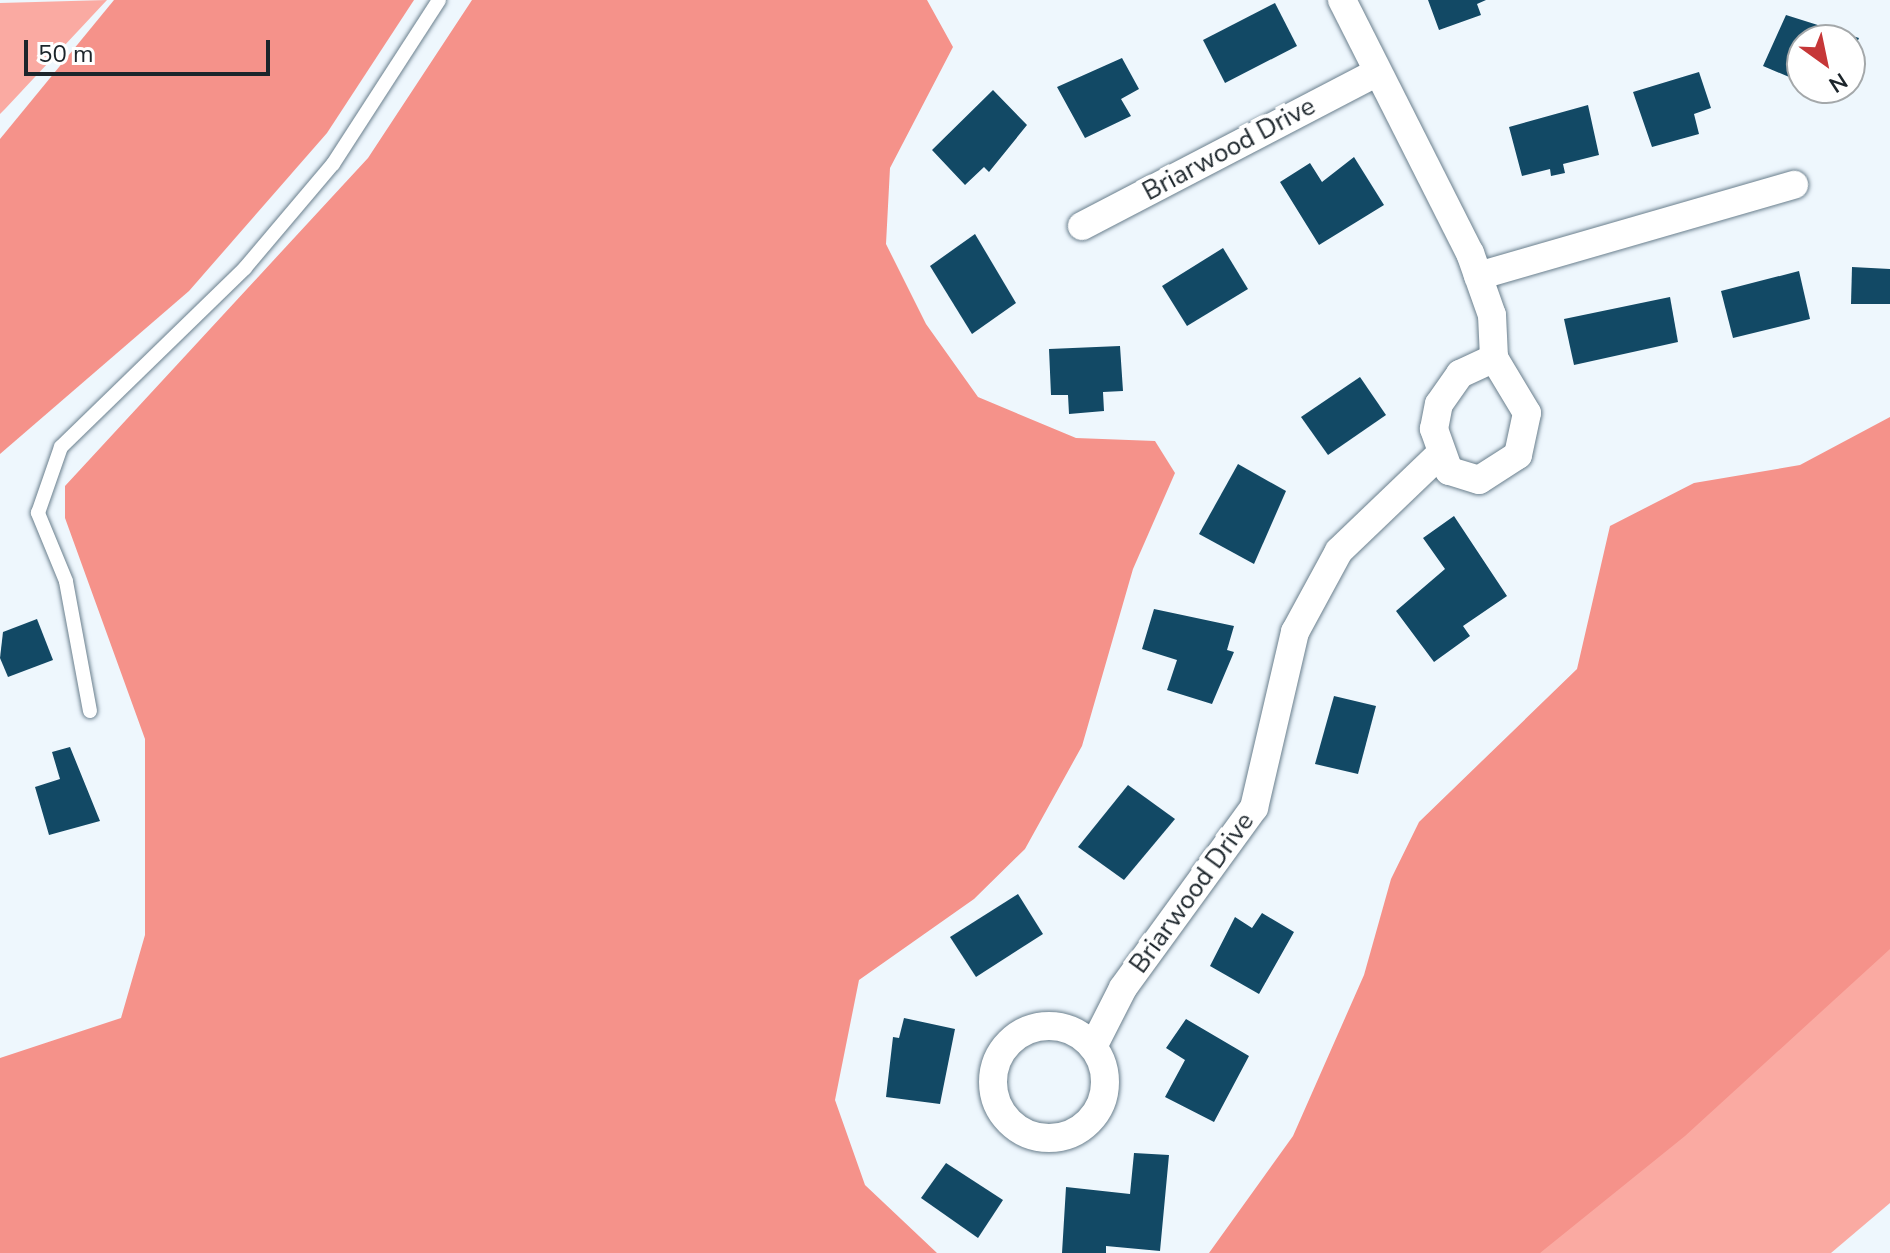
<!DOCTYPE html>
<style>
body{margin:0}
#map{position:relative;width:1890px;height:1253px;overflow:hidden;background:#eef7fd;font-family:"Nunito Sans",sans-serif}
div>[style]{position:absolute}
.green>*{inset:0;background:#faaaa2}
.forest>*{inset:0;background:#f5928a}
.building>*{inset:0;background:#124965}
.roads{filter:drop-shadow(0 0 2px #6a7f8d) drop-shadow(0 0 2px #6a7f8d)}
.service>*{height:14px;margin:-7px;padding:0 7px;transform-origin:7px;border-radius:7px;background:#fff}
.minor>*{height:28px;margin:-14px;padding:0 14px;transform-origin:14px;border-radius:14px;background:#fff}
.minor>.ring{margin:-14px;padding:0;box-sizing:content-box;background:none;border:28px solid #fff;border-radius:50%}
span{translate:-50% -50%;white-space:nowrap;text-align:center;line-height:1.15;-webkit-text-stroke:8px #fff;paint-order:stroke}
.street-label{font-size:26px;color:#1c252b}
.north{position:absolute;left:1786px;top:24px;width:80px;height:80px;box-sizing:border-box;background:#fff;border:2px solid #a4a8aa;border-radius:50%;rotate:147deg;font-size:22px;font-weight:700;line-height:32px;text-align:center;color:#1c252b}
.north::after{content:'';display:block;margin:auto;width:28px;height:36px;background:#c63738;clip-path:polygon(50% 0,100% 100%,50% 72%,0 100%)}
.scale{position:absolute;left:24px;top:40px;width:246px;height:36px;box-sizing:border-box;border:4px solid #1c252b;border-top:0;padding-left:10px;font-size:24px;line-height:28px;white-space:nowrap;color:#1c252b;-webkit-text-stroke:6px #fff;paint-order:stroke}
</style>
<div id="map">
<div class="green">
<div style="clip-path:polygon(107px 0,5px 109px,0 114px,0 3px)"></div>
<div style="clip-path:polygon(1890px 860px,1890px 1203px,1831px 1253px,1434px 1253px)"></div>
</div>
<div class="forest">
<div style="clip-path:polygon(114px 0,414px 0,327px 133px,189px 291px,0 454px,0 139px)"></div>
<div style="clip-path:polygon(472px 0,927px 0,953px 47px,890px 168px,886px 244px,926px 324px,978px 397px,1076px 438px,1155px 441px,1175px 473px,1133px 569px,1082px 746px,1025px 849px,974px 899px,859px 980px,835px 1100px,865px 1185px,937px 1253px,0 1253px,0 1058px,121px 1018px,145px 935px,145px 739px,65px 518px,65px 486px,368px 158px)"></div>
<div style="clip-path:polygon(1890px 417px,1890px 949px,1685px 1136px,1540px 1253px,1209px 1253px,1293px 1136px,1364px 975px,1391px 879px,1419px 822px,1577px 669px,1610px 526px,1694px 483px,1800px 465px)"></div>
</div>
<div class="building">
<div style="clip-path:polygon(1428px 0,1486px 0,1477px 4px,1481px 15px,1439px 30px)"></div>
<div style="clip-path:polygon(1275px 3px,1297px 46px,1225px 83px,1203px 40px)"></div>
<div style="clip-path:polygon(1786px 15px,1859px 38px,1850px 60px,1850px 40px,1802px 40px,1801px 82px,1763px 66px)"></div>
<div style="clip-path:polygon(1122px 58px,1139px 89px,1121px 99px,1131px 116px,1085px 138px,1057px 87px)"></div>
<div style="clip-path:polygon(1699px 72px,1711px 108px,1694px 114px,1699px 134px,1652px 147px,1633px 92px)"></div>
<div style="clip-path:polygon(993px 90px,1027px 125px,989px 172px,984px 167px,965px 185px,932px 150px)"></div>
<div style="clip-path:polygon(1588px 105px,1599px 155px,1563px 164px,1565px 173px,1551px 176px,1550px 169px,1522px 176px,1509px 127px)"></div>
<div style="clip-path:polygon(1354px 157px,1384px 205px,1319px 245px,1280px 182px,1310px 163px,1322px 182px)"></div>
<div style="clip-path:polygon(975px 234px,1016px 303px,972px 334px,930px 266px)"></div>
<div style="clip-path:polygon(1223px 248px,1248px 289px,1187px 326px,1162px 286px)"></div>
<div style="clip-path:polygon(1852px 267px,1890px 269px,1890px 304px,1851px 304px)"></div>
<div style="clip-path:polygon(1799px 271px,1810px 319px,1733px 338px,1721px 291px)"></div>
<div style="clip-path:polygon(1670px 297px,1678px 342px,1574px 365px,1564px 319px)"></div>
<div style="clip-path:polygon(1120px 346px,1123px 391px,1103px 392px,1104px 411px,1069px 414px,1068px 395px,1051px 395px,1049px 349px)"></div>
<div style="clip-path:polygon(1360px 377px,1386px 415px,1328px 455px,1301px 417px)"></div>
<div style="clip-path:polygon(1238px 464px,1286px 491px,1254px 564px,1199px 534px)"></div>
<div style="clip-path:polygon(1454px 516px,1507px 596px,1463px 626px,1470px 636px,1434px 662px,1396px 611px,1445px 569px,1423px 538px)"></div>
<div style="clip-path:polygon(1154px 609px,1234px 626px,1227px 650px,1234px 652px,1212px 704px,1167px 690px,1177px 660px,1142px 649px)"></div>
<div style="clip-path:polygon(37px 619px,53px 660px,8px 677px,0 658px,3px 632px)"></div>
<div style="clip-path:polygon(1334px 696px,1376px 706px,1358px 774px,1315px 764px)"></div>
<div style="clip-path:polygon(70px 747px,100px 821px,49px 835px,35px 787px,60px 779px,52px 752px)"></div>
<div style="clip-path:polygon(1128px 785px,1175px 819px,1124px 880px,1078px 847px)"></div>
<div style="clip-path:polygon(1018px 894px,1043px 934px,976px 977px,950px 937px)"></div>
<div style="clip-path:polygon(1262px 913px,1294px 932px,1259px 994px,1210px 966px,1235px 917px,1252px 928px)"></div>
<div style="clip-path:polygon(904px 1018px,955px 1029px,940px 1104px,886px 1097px,893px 1037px,899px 1038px)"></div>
<div style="clip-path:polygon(1186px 1019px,1249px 1056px,1214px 1122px,1165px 1097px,1185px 1060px,1166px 1048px)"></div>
<div style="clip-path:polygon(1134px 1153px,1169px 1155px,1160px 1251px,1106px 1246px,1106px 1253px,1062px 1253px,1066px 1187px,1130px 1194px)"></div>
<div style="clip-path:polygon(946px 1163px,1003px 1200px,978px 1238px,921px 1198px)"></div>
</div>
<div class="roads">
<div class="service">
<div style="left:90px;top:711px;width:132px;rotate:-100.5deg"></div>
<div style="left:66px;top:581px;width:74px;rotate:-112.4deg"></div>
<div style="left:38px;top:513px;width:70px;rotate:-70.8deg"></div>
<div style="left:61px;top:447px;width:257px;rotate:-44.2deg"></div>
<div style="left:245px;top:268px;width:136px;rotate:-49.8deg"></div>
<div style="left:333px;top:164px;width:195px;rotate:-57.1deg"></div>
</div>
<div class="minor">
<div style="left:1342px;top:0;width:284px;rotate:63.2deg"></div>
<div style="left:1470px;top:253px;width:66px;rotate:70.5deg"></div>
<div style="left:1492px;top:315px;width:43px;rotate:87.3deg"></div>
<div style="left:1494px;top:358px;width:64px;rotate:59deg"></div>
<div style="left:1527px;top:413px;width:43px;rotate:102.1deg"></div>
<div style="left:1518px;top:455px;width:46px;rotate:147.3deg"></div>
<div style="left:1479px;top:480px;width:31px;rotate:-163deg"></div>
<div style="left:1449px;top:471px;width:45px;rotate:-109.7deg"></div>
<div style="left:1434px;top:429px;width:25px;rotate:-79deg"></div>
<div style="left:1439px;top:404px;width:37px;rotate:-55deg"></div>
<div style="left:1460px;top:374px;width:38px;rotate:-25deg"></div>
<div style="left:1082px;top:226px;width:331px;rotate:-27.5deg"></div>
<div style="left:1478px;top:276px;width:329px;rotate:-16.1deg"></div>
<div class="ring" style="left:993px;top:1026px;width:84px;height:84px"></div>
<div style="left:1094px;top:1045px;width:64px;rotate:-63deg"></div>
<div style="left:1123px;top:988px;width:223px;rotate:-54deg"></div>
<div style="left:1254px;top:808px;width:181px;rotate:-76.9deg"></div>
<div style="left:1295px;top:632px;width:92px;rotate:-61.5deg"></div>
<div style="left:1339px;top:551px;width:139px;rotate:-43.8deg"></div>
</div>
</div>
<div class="street-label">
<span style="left:1229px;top:149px;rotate:-28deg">Briarwood Drive</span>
<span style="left:1192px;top:893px;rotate:-54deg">Briarwood Drive</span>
</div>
<div class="north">N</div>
<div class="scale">50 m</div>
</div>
